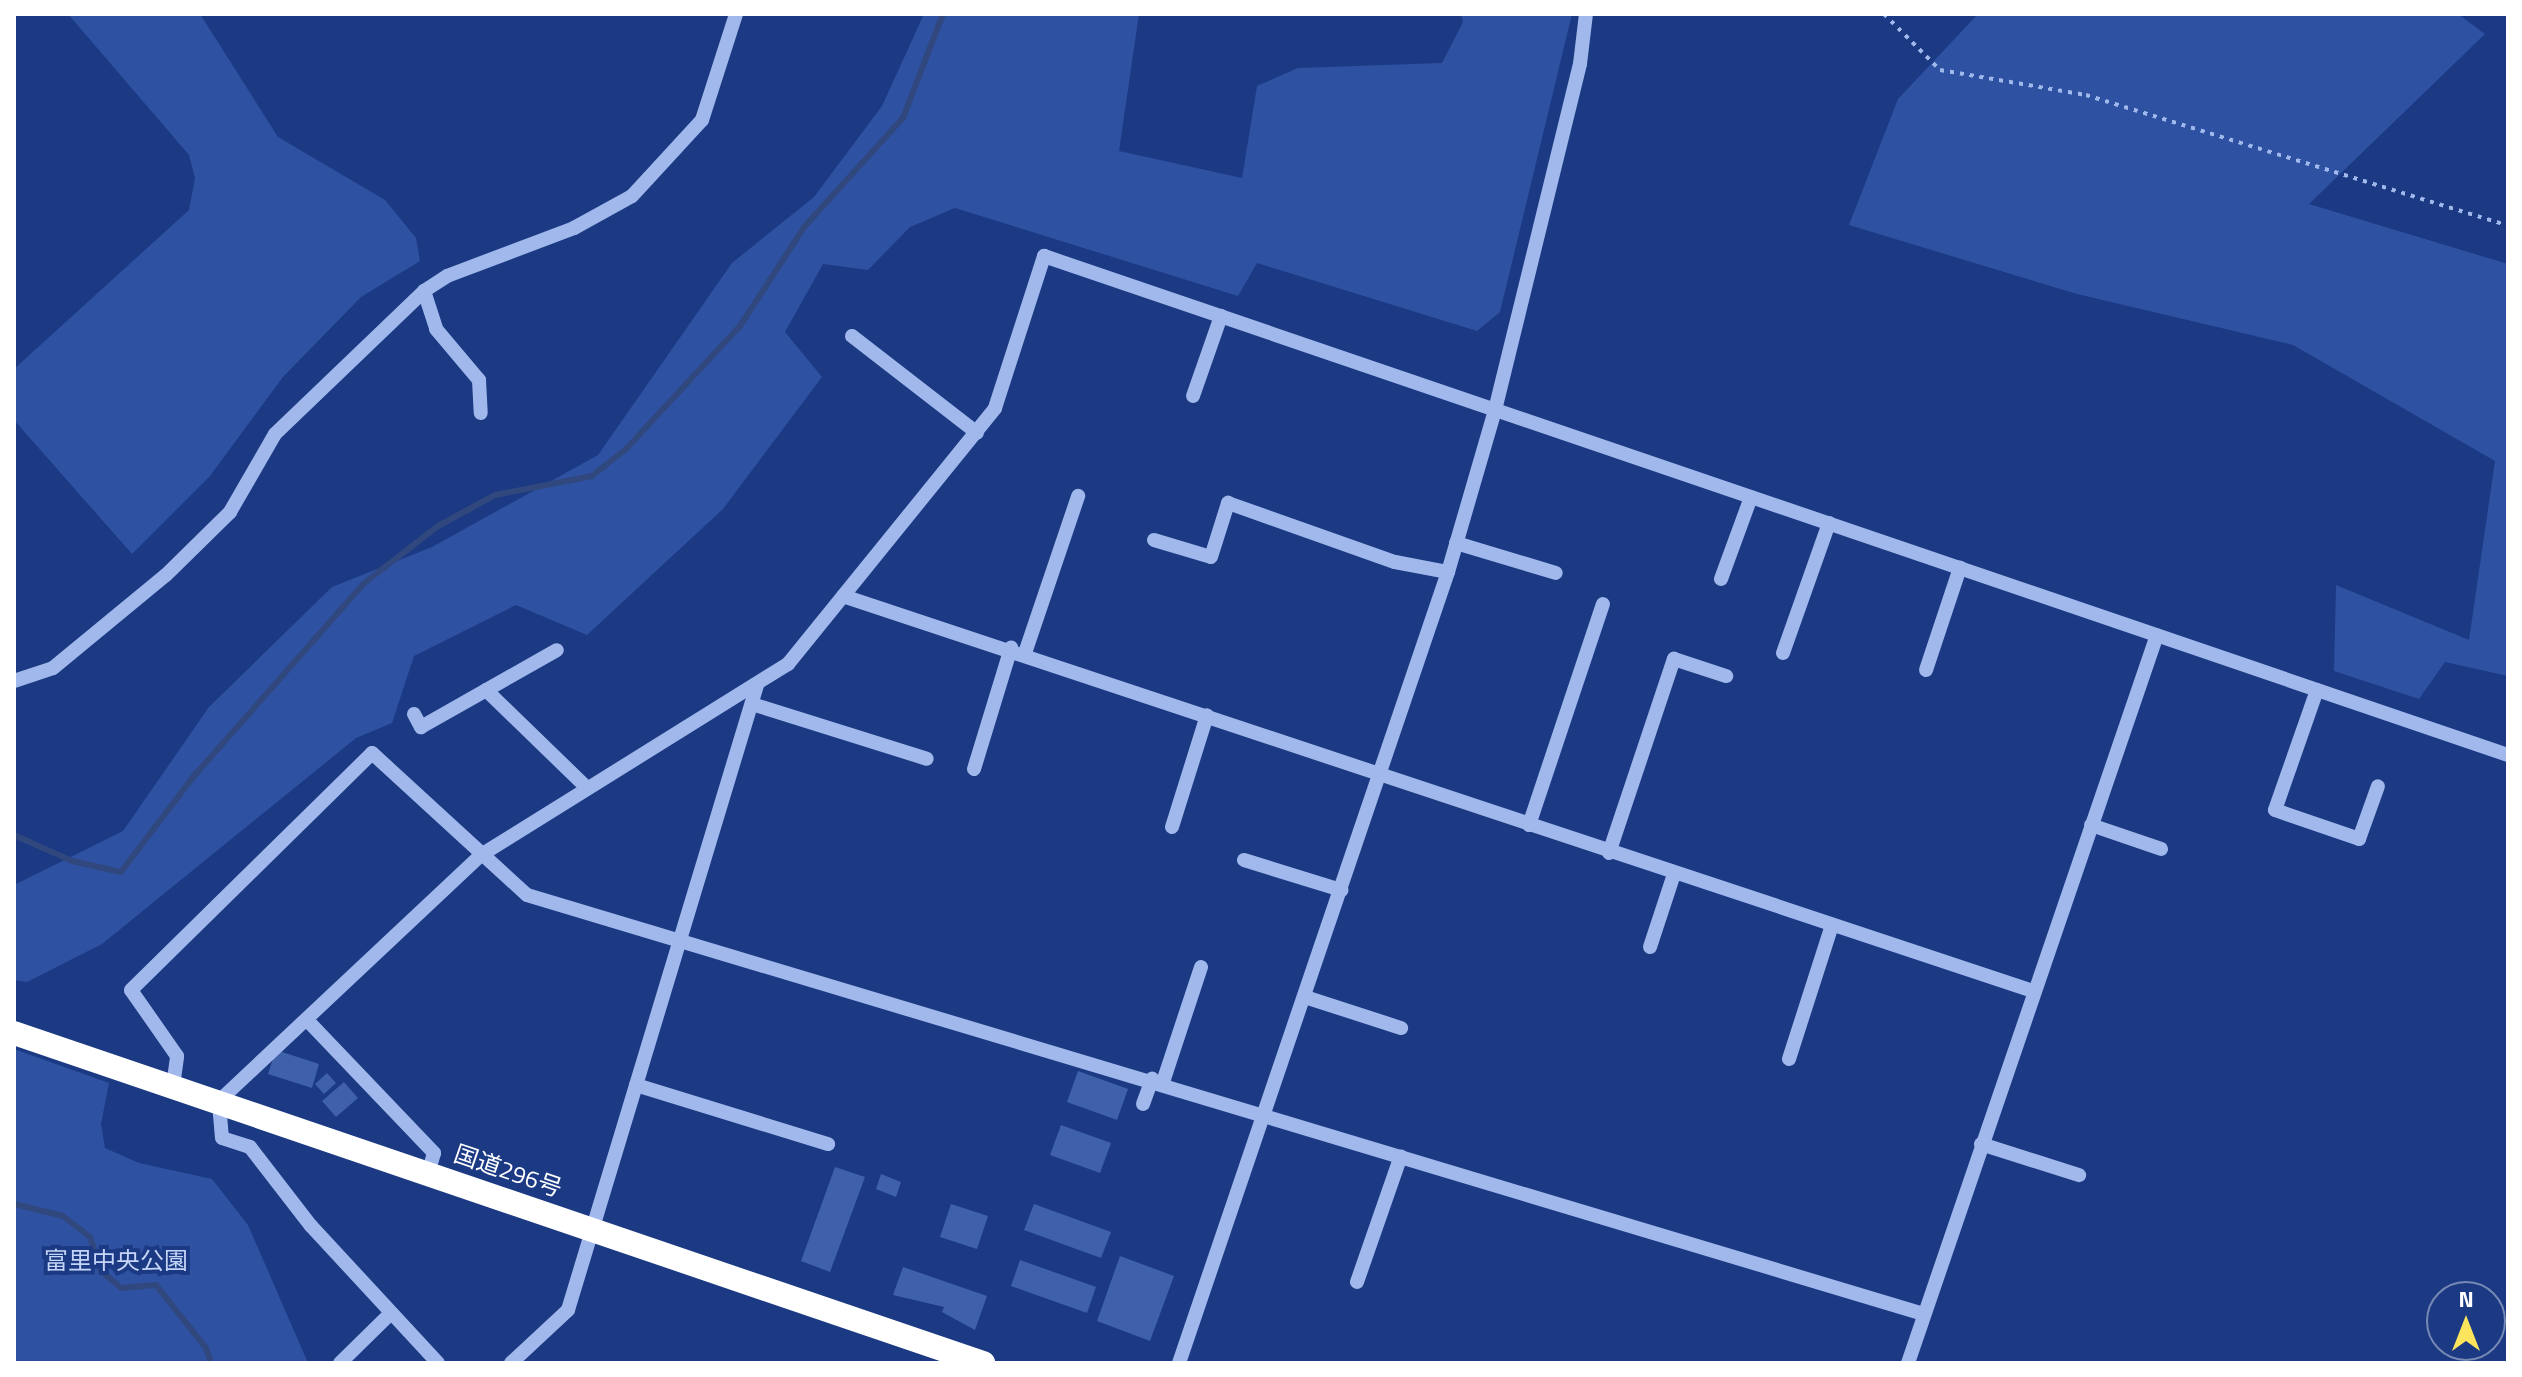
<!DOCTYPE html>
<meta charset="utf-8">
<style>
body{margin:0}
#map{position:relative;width:2522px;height:1377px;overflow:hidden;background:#1b3a83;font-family:"Titillium Web","Noto Sans JP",sans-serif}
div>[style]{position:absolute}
.green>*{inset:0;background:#2e51a2}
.stream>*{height:6px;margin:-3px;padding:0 3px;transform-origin:3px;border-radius:3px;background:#31487e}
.building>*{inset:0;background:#3f61aa}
.path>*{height:4px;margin-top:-2px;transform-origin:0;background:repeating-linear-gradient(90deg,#a0b8eb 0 4px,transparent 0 10px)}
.minor>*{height:14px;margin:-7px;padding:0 7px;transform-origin:7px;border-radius:7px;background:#a0b8eb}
.highway>*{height:24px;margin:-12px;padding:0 12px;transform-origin:12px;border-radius:12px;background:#fff}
span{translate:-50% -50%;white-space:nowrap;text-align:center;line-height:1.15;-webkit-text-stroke:8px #1b3a83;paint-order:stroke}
.street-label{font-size:24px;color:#fff}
.park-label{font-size:24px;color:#c5d5f8}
.frame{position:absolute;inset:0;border:16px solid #fff;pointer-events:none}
.north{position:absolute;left:2426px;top:1281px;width:80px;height:80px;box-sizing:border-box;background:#1b3a83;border:2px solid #7689b5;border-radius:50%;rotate:0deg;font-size:22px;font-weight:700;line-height:32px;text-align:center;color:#fff}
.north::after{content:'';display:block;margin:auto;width:28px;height:36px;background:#fce45d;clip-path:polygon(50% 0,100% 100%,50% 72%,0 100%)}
</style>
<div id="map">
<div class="green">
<div style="clip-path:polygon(68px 14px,200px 14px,278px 137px,385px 200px,416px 238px,420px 261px,361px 297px,283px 377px,210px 476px,132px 554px,14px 420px,14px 369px,189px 210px,195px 178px,189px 155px)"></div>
<div style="clip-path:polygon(924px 14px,1139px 14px,1119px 151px,1242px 178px,1257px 86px,1298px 68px,1442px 63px,1463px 22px,1461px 14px,1572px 14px,1500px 312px,1477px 331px,1257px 263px,1238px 296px,955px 208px,910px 227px,868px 270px,823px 264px,785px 332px,822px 377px,723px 509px,587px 635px,516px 605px,414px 656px,392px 723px,356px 738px,102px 944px,27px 982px,14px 980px,14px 885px,123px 831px,209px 707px,332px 587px,432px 547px,598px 455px,732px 263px,814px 197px,882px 106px)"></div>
<div style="clip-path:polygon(1978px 14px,2458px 14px,2485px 34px,2309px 204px,2508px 264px,2508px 676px,2445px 662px,2419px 699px,2334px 671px,2336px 585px,2469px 640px,2495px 461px,2293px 345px,2077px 294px,1849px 225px,1898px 99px)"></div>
<div style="clip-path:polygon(14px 1049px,109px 1083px,101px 1124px,105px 1148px,139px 1163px,212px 1179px,248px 1225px,308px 1363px,14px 1363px)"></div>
</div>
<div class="stream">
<div style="left:14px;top:835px;width:64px;rotate:24.1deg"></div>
<div style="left:72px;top:861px;width:50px;rotate:12.7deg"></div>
<div style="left:121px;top:872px;width:121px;rotate:-52.8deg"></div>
<div style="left:194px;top:776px;width:256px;rotate:-48.6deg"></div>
<div style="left:363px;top:584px;width:95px;rotate:-37.7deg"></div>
<div style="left:438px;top:526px;width:65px;rotate:-28.5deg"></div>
<div style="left:495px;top:495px;width:99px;rotate:-11.1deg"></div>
<div style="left:592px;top:476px;width:43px;rotate:-38.5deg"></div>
<div style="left:626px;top:449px;width:168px;rotate:-47.2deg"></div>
<div style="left:740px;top:326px;width:119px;rotate:-57deg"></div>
<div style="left:805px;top:226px;width:146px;rotate:-47.8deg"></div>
<div style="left:903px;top:118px;width:111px;rotate:-69deg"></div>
<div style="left:14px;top:1204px;width:50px;rotate:13.8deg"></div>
<div style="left:63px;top:1216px;width:34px;rotate:38deg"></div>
<div style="left:90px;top:1237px;width:36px;rotate:72deg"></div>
<div style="left:101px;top:1271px;width:26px;rotate:40deg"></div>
<div style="left:121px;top:1288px;width:35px;rotate:-5deg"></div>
<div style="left:156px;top:1285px;width:80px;rotate:51.6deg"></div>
<div style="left:206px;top:1348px;width:16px;rotate:72deg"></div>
</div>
<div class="building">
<div style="clip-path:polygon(276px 1050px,319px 1064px,312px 1088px,268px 1074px)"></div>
<div style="clip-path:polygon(1078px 1071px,1128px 1089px,1117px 1120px,1067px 1102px)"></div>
<div style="clip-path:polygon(327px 1073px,336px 1083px,324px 1094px,315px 1084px)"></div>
<div style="clip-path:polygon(344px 1082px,358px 1098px,336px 1117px,322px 1101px)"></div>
<div style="clip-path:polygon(1061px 1125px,1111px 1143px,1100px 1173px,1050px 1155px)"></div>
<div style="clip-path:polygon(835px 1167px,865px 1177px,830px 1272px,801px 1261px)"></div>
<div style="clip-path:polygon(881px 1174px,901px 1182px,896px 1197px,876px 1189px)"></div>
<div style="clip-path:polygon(951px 1204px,988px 1216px,977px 1249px,940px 1237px)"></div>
<div style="clip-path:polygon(1034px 1204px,1111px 1232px,1101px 1258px,1024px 1230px)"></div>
<div style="clip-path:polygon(1120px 1256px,1174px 1276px,1150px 1341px,1097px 1321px)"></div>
<div style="clip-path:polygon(1020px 1260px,1096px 1287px,1087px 1313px,1011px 1286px)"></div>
<div style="clip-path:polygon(903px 1267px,987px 1296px,975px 1330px,942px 1312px,944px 1307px,893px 1295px)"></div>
</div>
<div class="path">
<div style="left:1884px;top:14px;width:79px;rotate:45deg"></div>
<div style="left:1940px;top:70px;width:148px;rotate:9.7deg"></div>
<div style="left:2086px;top:95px;width:442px;rotate:17.2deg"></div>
</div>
<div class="minor">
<div style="left:424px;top:291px;width:40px;rotate:72deg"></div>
<div style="left:436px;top:329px;width:67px;rotate:49.9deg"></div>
<div style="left:479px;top:380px;width:33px;rotate:87deg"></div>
<div style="left:852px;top:336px;width:158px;rotate:37.8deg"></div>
<div style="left:1193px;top:396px;width:85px;rotate:-70.7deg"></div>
<div style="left:1154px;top:540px;width:59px;rotate:16.6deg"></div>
<div style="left:1211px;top:557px;width:57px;rotate:-72.5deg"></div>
<div style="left:1228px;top:503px;width:177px;rotate:19.5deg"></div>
<div style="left:1395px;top:562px;width:54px;rotate:10.7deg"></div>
<div style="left:1456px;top:543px;width:104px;rotate:16.7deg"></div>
<div style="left:1721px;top:579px;width:87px;rotate:-69.9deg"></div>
<div style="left:843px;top:596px;width:1254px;rotate:18.36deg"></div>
<div style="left:1025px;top:653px;width:166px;rotate:-71.3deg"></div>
<div style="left:1783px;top:653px;width:138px;rotate:-70.5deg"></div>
<div style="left:1926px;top:670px;width:108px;rotate:-71.6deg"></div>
<div style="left:14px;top:681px;width:41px;rotate:-18.4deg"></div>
<div style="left:53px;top:668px;width:146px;rotate:-39.5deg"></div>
<div style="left:166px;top:575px;width:90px;rotate:-44.5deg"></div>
<div style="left:230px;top:512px;width:90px;rotate:-60deg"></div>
<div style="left:275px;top:434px;width:207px;rotate:-43.8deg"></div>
<div style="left:424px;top:291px;width:27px;rotate:-33deg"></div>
<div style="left:447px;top:276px;width:136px;rotate:-20.7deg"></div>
<div style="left:574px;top:228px;width:66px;rotate:-28.9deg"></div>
<div style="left:632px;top:196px;width:103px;rotate:-47.4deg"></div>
<div style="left:702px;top:120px;width:111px;rotate:-72.2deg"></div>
<div style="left:486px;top:690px;width:139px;rotate:44.1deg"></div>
<div style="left:2317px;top:690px;width:127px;rotate:109.3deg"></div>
<div style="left:2275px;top:810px;width:89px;rotate:19deg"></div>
<div style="left:2359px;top:839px;width:56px;rotate:-70.3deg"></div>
<div style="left:752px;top:704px;width:183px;rotate:17.4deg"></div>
<div style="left:414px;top:714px;width:15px;rotate:62deg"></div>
<div style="left:421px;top:727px;width:156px;rotate:-29.5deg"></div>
<div style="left:974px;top:769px;width:127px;rotate:-73deg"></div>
<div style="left:1529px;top:825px;width:233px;rotate:-71.5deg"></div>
<div style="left:2091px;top:825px;width:74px;rotate:18.9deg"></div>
<div style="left:1172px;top:827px;width:117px;rotate:-72.6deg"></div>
<div style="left:1609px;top:853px;width:205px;rotate:-71.5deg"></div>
<div style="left:1674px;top:659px;width:55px;rotate:18.1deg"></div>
<div style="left:1244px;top:860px;width:102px;rotate:17.2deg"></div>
<div style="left:1650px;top:947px;width:77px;rotate:-71.8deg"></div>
<div style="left:1305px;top:997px;width:101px;rotate:17.9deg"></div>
<div style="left:307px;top:1020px;width:184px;rotate:46.3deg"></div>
<div style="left:434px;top:1153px;width:22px;rotate:106deg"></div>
<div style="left:1789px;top:1059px;width:141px;rotate:-72.2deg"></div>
<div style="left:1163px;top:1082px;width:121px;rotate:-71.7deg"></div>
<div style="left:636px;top:1085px;width:201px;rotate:17.1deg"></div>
<div style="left:173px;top:1086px;width:30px;rotate:-82deg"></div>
<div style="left:177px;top:1056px;width:80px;rotate:-124.9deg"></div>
<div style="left:131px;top:990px;width:338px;rotate:-44.5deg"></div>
<div style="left:372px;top:753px;width:210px;rotate:42.5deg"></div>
<div style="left:527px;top:895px;width:1458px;rotate:16.7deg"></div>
<div style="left:1143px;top:1104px;width:27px;rotate:-70deg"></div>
<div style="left:1981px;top:1144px;width:103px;rotate:17.6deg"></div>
<div style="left:1357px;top:1282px;width:133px;rotate:-70.8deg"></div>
<div style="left:340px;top:1363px;width:71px;rotate:-44.4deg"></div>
<div style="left:438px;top:1363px;width:187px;rotate:-132.8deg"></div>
<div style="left:311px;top:1226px;width:100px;rotate:-127.7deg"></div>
<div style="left:250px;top:1147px;width:29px;rotate:-162deg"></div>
<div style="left:222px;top:1138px;width:37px;rotate:-95deg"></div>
<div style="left:219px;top:1101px;width:359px;rotate:-43.2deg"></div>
<div style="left:481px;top:855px;width:362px;rotate:-31.9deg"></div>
<div style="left:788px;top:664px;width:329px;rotate:-51deg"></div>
<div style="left:995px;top:408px;width:160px;rotate:-72.1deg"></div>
<div style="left:1044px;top:256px;width:1547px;rotate:18.82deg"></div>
<div style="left:511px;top:1363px;width:78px;rotate:-42.9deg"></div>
<div style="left:568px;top:1310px;width:653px;rotate:-73.17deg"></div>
<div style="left:1179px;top:1363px;width:835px;rotate:-71.22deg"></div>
<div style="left:1448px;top:572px;width:169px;rotate:-73.8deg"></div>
<div style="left:1495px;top:410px;width:356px;rotate:-76.2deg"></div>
<div style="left:1580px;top:64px;width:50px;rotate:-83.2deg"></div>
<div style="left:1908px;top:1363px;width:769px;rotate:-71.12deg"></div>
</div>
<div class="highway">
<div style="left:14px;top:1033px;width:1024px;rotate:18.81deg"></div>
</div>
<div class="street-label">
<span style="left:508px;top:1171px;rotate:19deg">国道296号</span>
</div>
<div class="park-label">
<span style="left:116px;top:1261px">富里中央公園</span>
</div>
<div class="frame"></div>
<div class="north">N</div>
</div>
